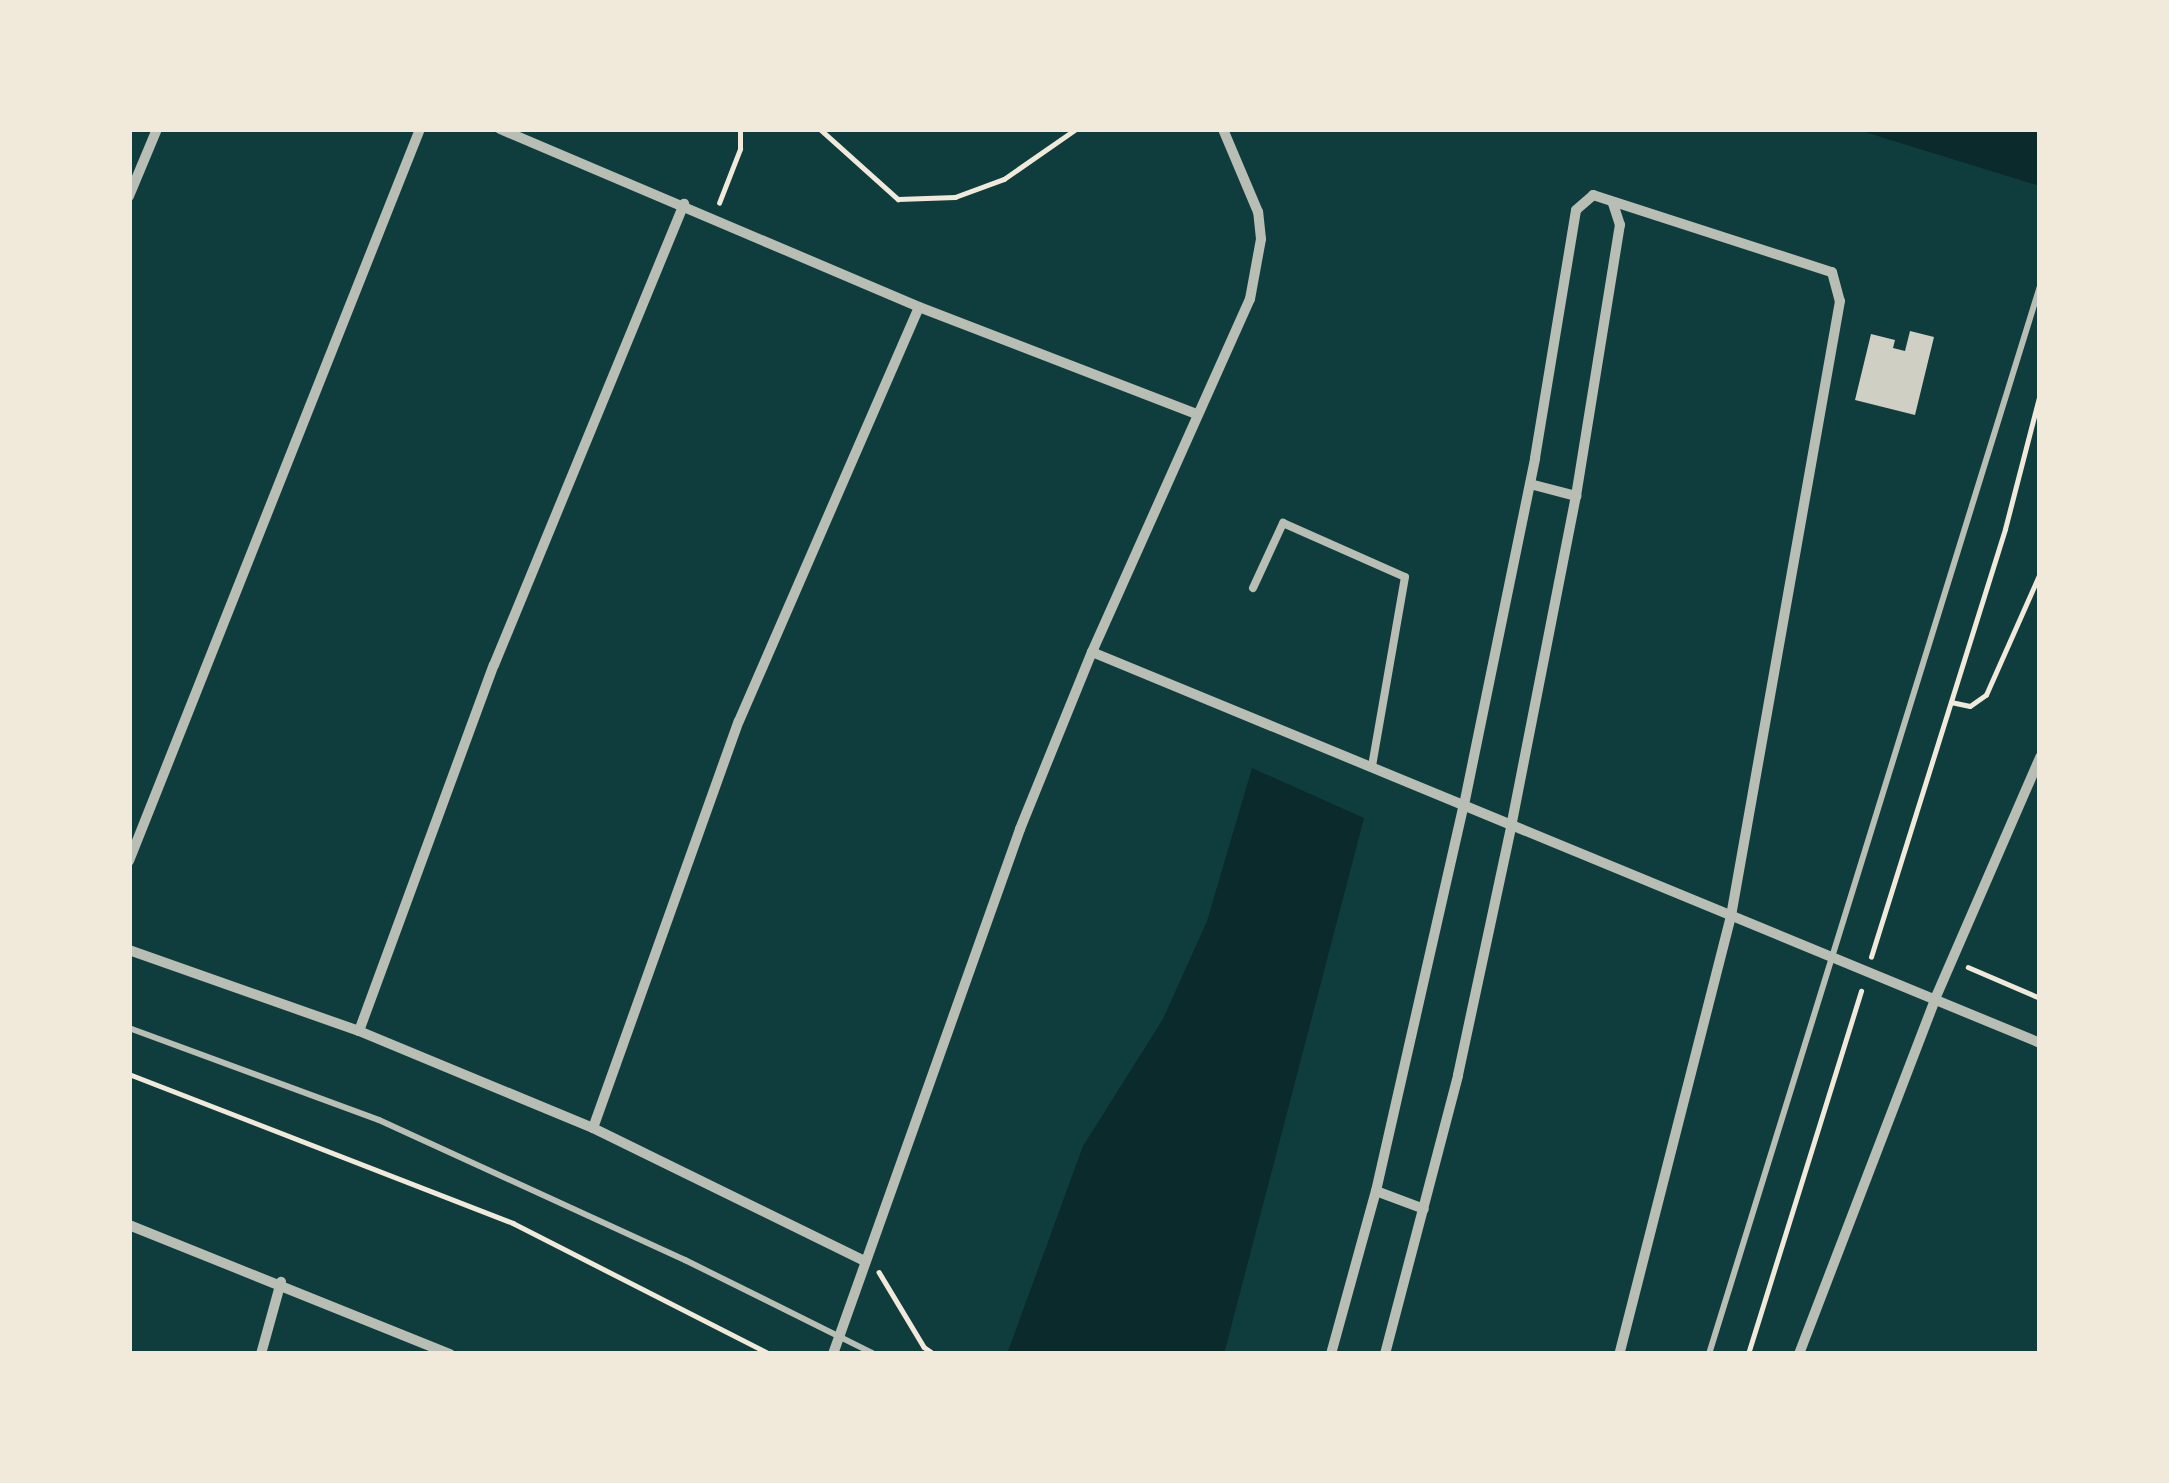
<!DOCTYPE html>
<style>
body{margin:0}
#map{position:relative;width:2169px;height:1483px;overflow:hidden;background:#0f3d3e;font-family:"DM Sans",sans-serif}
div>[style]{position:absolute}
.water>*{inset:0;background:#0a2a2b}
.building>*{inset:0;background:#cfcfc3}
.path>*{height:4.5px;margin:-2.25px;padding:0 2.25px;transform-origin:2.25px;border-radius:2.25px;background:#f1e9da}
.service>*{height:6px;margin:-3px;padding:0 3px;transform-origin:3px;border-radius:3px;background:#b8beb3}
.pedestrian>*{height:8px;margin:-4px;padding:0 4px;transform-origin:4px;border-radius:4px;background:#b8beb3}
.minor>*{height:10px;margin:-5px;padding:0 5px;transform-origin:5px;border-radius:5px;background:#b8beb3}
span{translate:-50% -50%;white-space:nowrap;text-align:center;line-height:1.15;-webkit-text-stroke:12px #f1e9da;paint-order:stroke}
.frame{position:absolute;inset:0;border:132px solid #f1e9da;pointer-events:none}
</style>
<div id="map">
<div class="water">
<div style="clip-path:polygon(1855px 129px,2040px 129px,2040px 186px)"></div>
<div style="clip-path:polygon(1252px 768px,1364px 818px,1224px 1354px,1007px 1354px,1083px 1146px,1163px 1019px,1207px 921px)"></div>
</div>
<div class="building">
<div style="clip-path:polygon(1910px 331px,1934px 337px,1915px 415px,1855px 400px,1871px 334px,1895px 340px,1893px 348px,1905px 351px)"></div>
</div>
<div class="path">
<div style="left:820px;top:129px;width:105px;rotate:41.9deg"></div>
<div style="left:898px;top:199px;width:57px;rotate:-2deg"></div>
<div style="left:955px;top:197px;width:52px;rotate:-20.2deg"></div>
<div style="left:1004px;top:179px;width:88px;rotate:-34.8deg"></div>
<div style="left:719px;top:203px;width:58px;rotate:-68.7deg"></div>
<div style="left:740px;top:149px;width:20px;rotate:-90deg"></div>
<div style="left:1951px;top:702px;width:19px;rotate:12deg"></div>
<div style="left:1970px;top:706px;width:19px;rotate:-35deg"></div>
<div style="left:1986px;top:695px;width:133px;rotate:-66.1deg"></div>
<div style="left:1871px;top:957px;width:448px;rotate:-72.6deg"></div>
<div style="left:2005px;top:529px;width:139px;rotate:-75.5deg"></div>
<div style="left:1968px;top:967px;width:78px;rotate:23.3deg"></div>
<div style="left:129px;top:1074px;width:412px;rotate:21.2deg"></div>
<div style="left:513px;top:1223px;width:288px;rotate:27deg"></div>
<div style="left:879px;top:1272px;width:87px;rotate:59deg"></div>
<div style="left:924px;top:1347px;width:12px;rotate:35deg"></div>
<div style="left:1748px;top:1354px;width:380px;rotate:-72.7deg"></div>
</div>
<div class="service">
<div style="left:129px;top:1028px;width:266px;rotate:20.2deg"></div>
<div style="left:379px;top:1120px;width:337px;rotate:24.6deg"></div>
<div style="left:685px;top:1260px;width:211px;rotate:26.4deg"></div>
<div style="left:1709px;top:1354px;width:1118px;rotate:-72.78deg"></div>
</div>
<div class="pedestrian">
<div style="left:1253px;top:588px;width:72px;rotate:-65.2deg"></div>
<div style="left:1283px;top:523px;width:133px;rotate:23.9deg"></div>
<div style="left:1405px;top:577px;width:193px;rotate:99.9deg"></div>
</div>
<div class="minor">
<div style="left:500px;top:129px;width:455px;rotate:23deg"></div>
<div style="left:919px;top:307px;width:298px;rotate:21.1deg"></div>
<div style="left:129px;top:196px;width:73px;rotate:-67.3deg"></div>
<div style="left:1530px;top:484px;width:48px;rotate:14.6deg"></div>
<div style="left:1092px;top:652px;width:1025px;rotate:22.41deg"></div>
<div style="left:129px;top:861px;width:788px;rotate:-68.32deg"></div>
<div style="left:129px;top:950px;width:244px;rotate:19.4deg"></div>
<div style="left:359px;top:1031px;width:253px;rotate:22.5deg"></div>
<div style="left:593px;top:1128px;width:303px;rotate:26.1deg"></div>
<div style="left:359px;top:1031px;width:390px;rotate:-69.8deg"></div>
<div style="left:494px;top:665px;width:499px;rotate:-67.6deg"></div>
<div style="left:593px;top:1128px;width:432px;rotate:-70.3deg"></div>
<div style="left:739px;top:721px;width:451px;rotate:-66.5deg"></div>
<div style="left:1376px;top:1191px;width:51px;rotate:20.6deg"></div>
<div style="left:129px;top:1225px;width:346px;rotate:21.9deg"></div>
<div style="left:261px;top:1354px;width:75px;rotate:-74.5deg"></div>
<div style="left:833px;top:1354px;width:557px;rotate:-70.39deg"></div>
<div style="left:1020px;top:829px;width:191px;rotate:-67.9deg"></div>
<div style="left:1092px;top:652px;width:387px;rotate:-65.9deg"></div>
<div style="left:1250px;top:299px;width:61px;rotate:-79.6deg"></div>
<div style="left:1261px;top:239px;width:27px;rotate:-96deg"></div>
<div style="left:1258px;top:212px;width:90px;rotate:-112.9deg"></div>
<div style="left:1331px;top:1354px;width:169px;rotate:-74.6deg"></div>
<div style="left:1376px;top:1191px;width:396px;rotate:-77.2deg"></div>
<div style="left:1464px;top:805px;width:354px;rotate:-78.4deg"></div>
<div style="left:1535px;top:458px;width:251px;rotate:-80.6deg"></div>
<div style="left:1576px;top:210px;width:23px;rotate:-41deg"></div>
<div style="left:1593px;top:195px;width:251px;rotate:17.9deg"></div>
<div style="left:1832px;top:272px;width:30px;rotate:75deg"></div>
<div style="left:1840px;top:301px;width:625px;rotate:100.05deg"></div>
<div style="left:1731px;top:916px;width:452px;rotate:104.3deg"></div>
<div style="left:1385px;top:1354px;width:288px;rotate:-75.3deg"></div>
<div style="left:1458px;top:1075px;width:254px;rotate:-77.9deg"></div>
<div style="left:1511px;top:827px;width:337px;rotate:-78.9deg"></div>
<div style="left:1576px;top:496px;width:275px;rotate:-80.8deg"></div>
<div style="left:1620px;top:225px;width:23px;rotate:-108deg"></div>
<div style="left:1799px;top:1354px;width:380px;rotate:-69deg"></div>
<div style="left:1935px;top:999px;width:264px;rotate:-66.5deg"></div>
</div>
<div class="frame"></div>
</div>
